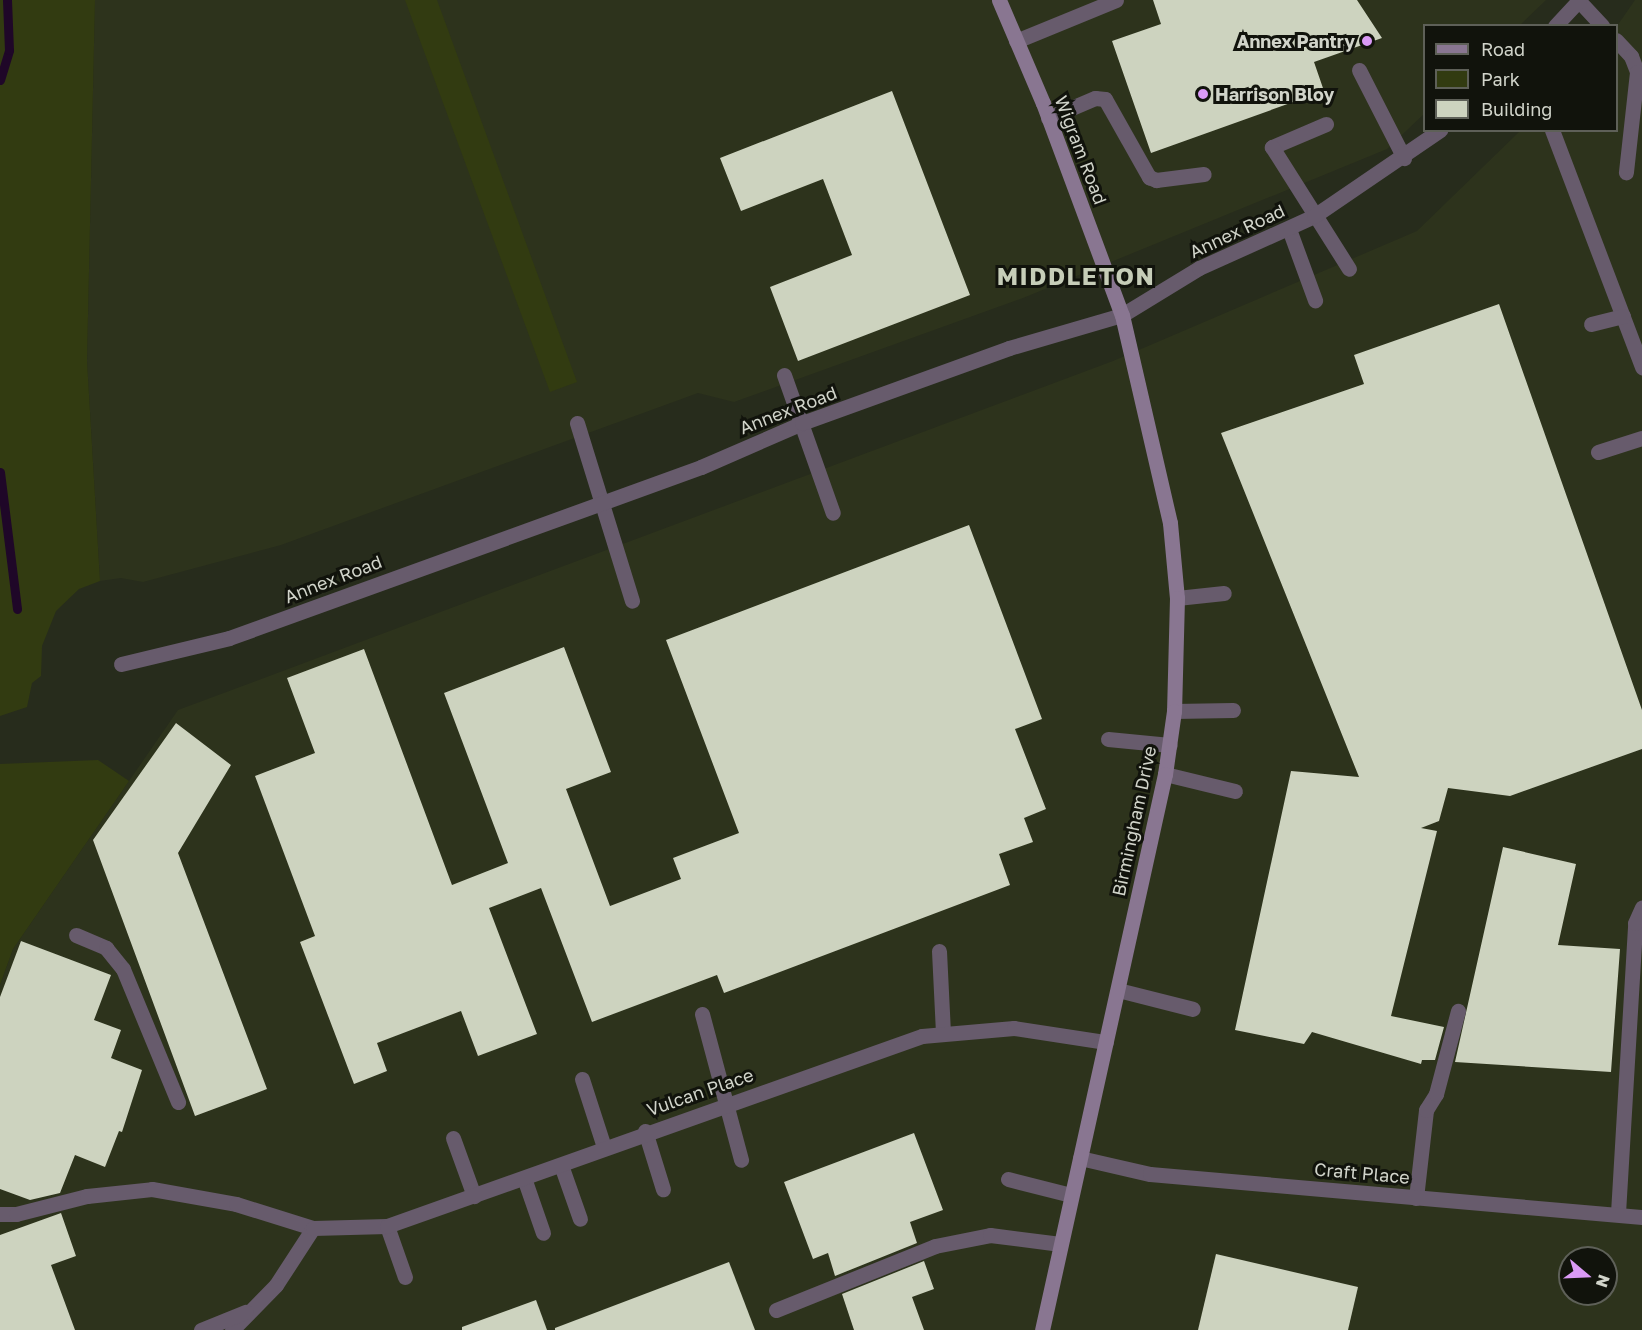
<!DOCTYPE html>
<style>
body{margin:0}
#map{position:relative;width:1642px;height:1330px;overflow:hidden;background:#272c1c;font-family:"Golos Text",sans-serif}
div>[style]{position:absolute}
.built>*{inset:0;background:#2d331c}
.green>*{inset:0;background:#323b11}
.stream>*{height:9px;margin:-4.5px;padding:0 4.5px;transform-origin:4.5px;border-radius:4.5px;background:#1f0728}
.building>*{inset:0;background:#cdd3bf}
.service>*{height:15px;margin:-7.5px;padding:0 7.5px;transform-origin:7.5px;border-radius:7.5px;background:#675b6c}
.minor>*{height:15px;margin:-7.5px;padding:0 7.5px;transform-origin:7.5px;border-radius:7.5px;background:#675b6c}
.tertiary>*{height:15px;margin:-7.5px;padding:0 7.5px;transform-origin:7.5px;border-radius:7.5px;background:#675b6c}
.secondary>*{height:15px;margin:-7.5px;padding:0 7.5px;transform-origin:7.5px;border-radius:7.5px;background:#897691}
.dots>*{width:16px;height:16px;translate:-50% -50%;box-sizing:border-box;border:3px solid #11130c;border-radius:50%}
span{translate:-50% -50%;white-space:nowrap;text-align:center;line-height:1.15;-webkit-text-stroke:6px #11130c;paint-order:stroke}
.poi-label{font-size:18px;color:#d1d4ca;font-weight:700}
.right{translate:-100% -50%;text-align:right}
.left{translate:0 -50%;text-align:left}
.street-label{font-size:18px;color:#d1d4ca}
.district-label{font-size:24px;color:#c6cdb8;font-weight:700;letter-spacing:1.5px}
.legend{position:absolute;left:1423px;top:24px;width:195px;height:108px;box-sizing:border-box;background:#11130c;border:2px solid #5e6058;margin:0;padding:8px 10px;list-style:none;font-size:18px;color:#d1d4ca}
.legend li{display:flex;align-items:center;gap:12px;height:30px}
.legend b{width:30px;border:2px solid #5e6058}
.north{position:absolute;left:1558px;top:1246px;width:60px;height:60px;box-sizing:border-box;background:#11130c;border:2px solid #5e6058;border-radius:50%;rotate:109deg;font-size:16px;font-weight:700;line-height:24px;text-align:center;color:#d1d4ca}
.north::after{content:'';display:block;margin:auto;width:21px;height:27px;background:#da9af6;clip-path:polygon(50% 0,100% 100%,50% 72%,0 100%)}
</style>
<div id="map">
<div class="built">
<div style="clip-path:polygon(95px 0,1546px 0,1520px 25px,1424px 26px,1424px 114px,1387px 149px,1023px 298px,734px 402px,698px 393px,281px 545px,143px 582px,121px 578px,100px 581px,87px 361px)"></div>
<div style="clip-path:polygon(evenodd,1635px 0,1642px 0,1642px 1330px,0 1330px,0 985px,13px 949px,178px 710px,1113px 361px,1417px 231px,1520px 131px,1616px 130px,1617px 26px,1635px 0,1570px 1258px,1606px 1258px,1606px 1294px,1570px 1294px,1570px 1258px)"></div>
</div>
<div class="green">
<div style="clip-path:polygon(0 0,95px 0,87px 361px,100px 581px,79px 589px,56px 611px,42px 646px,41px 676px,32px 683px,27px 707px,0 716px)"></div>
<div style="clip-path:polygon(405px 0,437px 0,577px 382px,550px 392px)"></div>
<div style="clip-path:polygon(98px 760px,129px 781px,13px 949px,0 985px,0 764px)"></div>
</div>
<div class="stream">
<div style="left:0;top:80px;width:31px;rotate:-73deg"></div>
<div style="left:9px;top:50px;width:50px;rotate:-92.3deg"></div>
<div style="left:0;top:472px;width:138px;rotate:82.9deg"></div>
</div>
<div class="building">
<div style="clip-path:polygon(1153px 0,1357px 0,1382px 38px,1314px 62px,1324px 91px,1151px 153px,1112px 41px,1161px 24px)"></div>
<div style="clip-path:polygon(892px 91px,970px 295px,798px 361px,770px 287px,852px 255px,823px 179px,741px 211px,720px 158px)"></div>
<div style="clip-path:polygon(1499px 304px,1642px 710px,1642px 749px,1510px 796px,1448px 788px,1439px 821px,1421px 828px,1437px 831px,1391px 1016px,1444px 1027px,1435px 1060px,1422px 1060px,1421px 1064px,1312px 1032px,1304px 1044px,1235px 1030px,1291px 771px,1359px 777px,1221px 433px,1364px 384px,1354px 355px)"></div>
<div style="clip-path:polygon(969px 525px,1042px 719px,1015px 729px,1046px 809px,1024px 818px,1033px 842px,999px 854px,1010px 885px,724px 993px,717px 975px,592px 1022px,541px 888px,489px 908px,537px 1034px,478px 1056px,461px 1011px,377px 1043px,387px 1071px,354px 1084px,300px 942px,315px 936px,255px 776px,315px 753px,287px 678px,364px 649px,452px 885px,508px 863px,444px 693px,564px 647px,611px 772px,566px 789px,610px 906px,681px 879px,673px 858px,739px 833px,666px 640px)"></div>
<div style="clip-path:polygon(176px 723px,231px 765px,178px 853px,267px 1089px,195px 1116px,93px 840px)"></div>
<div style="clip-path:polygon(1503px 847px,1576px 864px,1558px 945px,1620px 949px,1611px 1072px,1455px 1062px)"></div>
<div style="clip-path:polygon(21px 941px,111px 975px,94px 1020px,121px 1030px,111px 1058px,142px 1070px,122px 1132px,119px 1131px,105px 1167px,75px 1155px,60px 1193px,30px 1200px,0 1189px,0 997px)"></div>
<div style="clip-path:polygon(914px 1133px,943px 1210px,910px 1222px,917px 1243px,835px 1276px,828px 1253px,813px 1259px,784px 1182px)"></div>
<div style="clip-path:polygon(61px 1213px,76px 1256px,51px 1265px,75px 1330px,0 1330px,0 1235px)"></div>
<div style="clip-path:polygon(1216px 1254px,1358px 1287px,1348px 1330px,1198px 1330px)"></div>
<div style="clip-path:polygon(924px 1261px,934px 1289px,912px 1297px,924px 1330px,854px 1330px,842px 1294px)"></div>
<div style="clip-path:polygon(729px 1262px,755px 1330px,555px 1330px,555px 1328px)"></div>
<div style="clip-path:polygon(536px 1300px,547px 1330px,462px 1330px,462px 1327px)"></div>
</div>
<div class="service">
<div style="left:1579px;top:1px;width:34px;rotate:47deg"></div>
<div style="left:1616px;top:40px;width:22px;rotate:47deg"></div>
<div style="left:1631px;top:56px;width:17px;rotate:69deg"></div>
<div style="left:1637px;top:72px;width:101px;rotate:96.3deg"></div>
<div style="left:1016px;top:41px;width:108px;rotate:-22.3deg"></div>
<div style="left:1359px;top:70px;width:99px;rotate:62.9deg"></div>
<div style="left:1048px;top:118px;width:51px;rotate:-23.1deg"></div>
<div style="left:1095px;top:98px;width:10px;rotate:6deg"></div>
<div style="left:1105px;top:99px;width:90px;rotate:60.6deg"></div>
<div style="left:1149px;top:177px;width:8px;rotate:23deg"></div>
<div style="left:1156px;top:180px;width:48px;rotate:-7.1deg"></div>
<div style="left:1326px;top:124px;width:59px;rotate:156.9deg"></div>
<div style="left:1272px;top:147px;width:144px;rotate:57.7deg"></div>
<div style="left:1552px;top:130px;width:254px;rotate:69.2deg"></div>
<div style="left:1289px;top:229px;width:76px;rotate:69.9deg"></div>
<div style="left:1591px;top:324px;width:33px;rotate:-14deg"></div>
<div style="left:784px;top:375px;width:146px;rotate:70.5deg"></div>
<div style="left:577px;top:423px;width:186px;rotate:72.8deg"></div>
<div style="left:1598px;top:452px;width:46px;rotate:-17.7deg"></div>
<div style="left:1177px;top:598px;width:47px;rotate:-6.1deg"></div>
<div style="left:1174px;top:711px;width:59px;rotate:-1deg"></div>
<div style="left:1108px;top:739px;width:62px;rotate:5.5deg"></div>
<div style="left:1165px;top:774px;width:72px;rotate:13.7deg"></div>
<div style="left:76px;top:935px;width:33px;rotate:23deg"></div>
<div style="left:106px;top:948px;width:27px;rotate:51deg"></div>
<div style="left:123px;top:969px;width:144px;rotate:67.5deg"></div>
<div style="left:939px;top:951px;width:81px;rotate:87.2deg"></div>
<div style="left:1118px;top:990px;width:77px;rotate:14.2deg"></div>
<div style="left:702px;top:1014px;width:151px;rotate:75deg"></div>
<div style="left:582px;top:1079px;width:71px;rotate:72.1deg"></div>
<div style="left:645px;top:1131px;width:61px;rotate:72.8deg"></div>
<div style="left:453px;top:1138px;width:62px;rotate:70.1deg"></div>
<div style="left:561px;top:1165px;width:57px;rotate:70.6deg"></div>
<div style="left:524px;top:1178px;width:58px;rotate:70.9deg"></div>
<div style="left:1008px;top:1179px;width:65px;rotate:14.3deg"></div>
<div style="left:1416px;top:1198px;width:89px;rotate:-83.5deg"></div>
<div style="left:1426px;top:1110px;width:19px;rotate:-58deg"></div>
<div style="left:1436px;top:1094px;width:86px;rotate:-75.2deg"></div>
<div style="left:1618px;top:1213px;width:290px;rotate:-86.6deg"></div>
<div style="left:1635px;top:923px;width:17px;rotate:-66deg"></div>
<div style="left:0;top:1214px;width:16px"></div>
<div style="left:16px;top:1214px;width:73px;rotate:-14.2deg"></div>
<div style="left:87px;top:1196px;width:65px;rotate:-6.1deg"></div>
<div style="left:152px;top:1189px;width:85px;rotate:10.1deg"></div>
<div style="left:236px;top:1204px;width:81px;rotate:17.3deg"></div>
<div style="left:313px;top:1228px;width:68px;rotate:123deg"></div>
<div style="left:276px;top:1285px;width:63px;rotate:134.4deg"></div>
<div style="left:387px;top:1226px;width:54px;rotate:70.6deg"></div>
<div style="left:776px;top:1310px;width:171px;rotate:-21.9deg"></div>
<div style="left:935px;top:1246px;width:56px;rotate:-11.3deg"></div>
<div style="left:990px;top:1235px;width:71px;rotate:7.3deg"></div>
<div style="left:201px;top:1330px;width:48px;rotate:-22.2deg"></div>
</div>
<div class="minor">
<div style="left:121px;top:664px;width:111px;rotate:-13.5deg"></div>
<div style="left:229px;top:638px;width:502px;rotate:-19.91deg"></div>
<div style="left:701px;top:467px;width:110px;rotate:-23.5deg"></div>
<div style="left:802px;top:423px;width:220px;rotate:-19.9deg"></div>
<div style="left:1009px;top:348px;width:118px;rotate:-16.3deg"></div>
<div style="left:1080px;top:1158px;width:72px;rotate:12.9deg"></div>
<div style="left:1150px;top:1174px;width:494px;rotate:5deg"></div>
<div style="left:313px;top:1228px;width:74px;rotate:-1.5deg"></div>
<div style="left:387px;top:1226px;width:568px;rotate:-19.55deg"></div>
<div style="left:922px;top:1036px;width:92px;rotate:-5deg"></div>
<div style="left:1014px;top:1028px;width:93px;rotate:8.7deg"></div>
</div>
<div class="tertiary">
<div style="left:1555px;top:26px;width:35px;rotate:-47deg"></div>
<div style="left:1122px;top:315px;width:90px;rotate:-31.4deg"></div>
<div style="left:1199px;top:268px;width:126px;rotate:-24.3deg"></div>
<div style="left:1314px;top:216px;width:153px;rotate:-34.3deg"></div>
</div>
<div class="secondary">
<div style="left:999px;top:0;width:112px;rotate:66.9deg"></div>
<div style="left:1043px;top:103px;width:226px;rotate:69.6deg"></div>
<div style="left:1122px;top:315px;width:213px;rotate:77deg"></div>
<div style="left:1170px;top:523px;width:75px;rotate:84.7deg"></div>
<div style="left:1177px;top:598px;width:113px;rotate:91.5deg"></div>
<div style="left:1174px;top:711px;width:64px;rotate:98.1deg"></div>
<div style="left:1165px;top:774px;width:569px;rotate:102.47deg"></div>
</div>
<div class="dots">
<div style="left:1367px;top:41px;background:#da9af6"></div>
<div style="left:1203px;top:94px;background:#da9af6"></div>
</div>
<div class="poi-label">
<span class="right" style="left:1355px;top:41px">Annex Pantry</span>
<span class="left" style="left:1215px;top:94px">Harrison Bloy</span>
</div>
<div class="street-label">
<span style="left:1081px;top:150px;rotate:69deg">Wigram Road</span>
<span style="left:1237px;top:231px;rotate:-25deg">Annex Road</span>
<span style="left:788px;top:410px;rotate:-21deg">Annex Road</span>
<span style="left:333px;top:579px;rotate:-21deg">Annex Road</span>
<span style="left:1134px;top:821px;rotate:-78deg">Birmingham Drive</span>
<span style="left:700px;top:1092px;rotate:-19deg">Vulcan Place</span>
<span style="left:1362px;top:1173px;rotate:5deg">Craft Place</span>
</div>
<div class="district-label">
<span style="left:1076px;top:276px">MIDDLETON</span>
</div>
<ul class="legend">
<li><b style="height:8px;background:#897691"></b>Road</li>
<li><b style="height:16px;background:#323b11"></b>Park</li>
<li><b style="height:16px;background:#cdd3bf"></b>Building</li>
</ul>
<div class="north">N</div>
</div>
